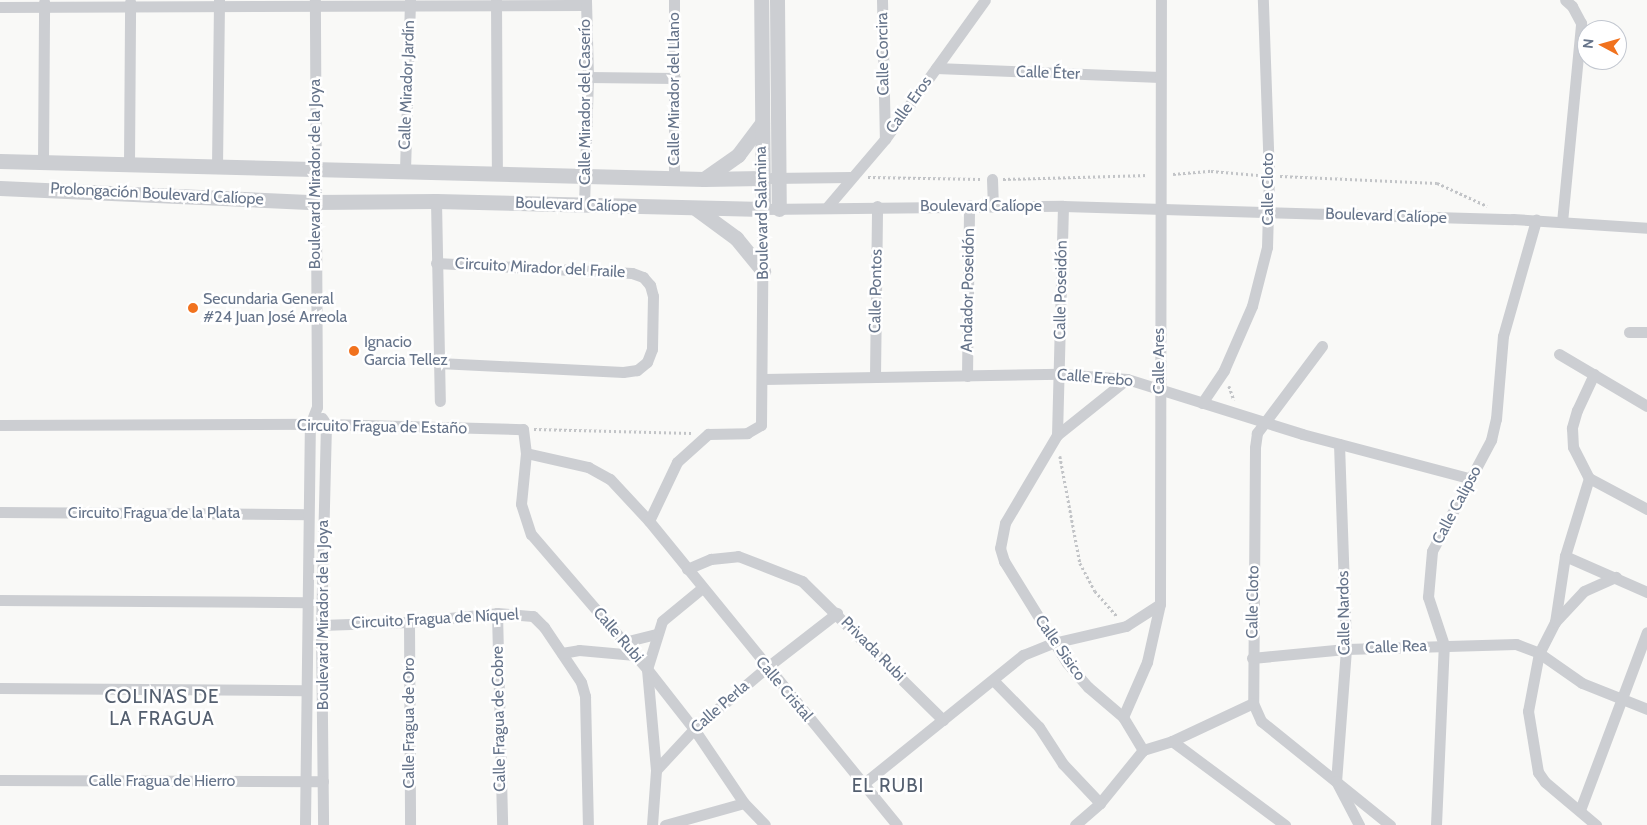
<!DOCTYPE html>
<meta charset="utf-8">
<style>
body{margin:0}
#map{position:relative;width:1647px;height:825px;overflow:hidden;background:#f9f9f7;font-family:Cabin,sans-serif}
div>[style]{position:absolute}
.path>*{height:2.5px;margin-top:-1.25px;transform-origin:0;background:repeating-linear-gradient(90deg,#c2c4c7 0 2.5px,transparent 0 5px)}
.minor>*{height:11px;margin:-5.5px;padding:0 5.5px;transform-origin:5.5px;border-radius:5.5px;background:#ccced2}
.tertiary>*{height:15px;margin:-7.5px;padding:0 7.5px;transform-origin:7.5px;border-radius:7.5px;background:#ccced2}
.dots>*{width:14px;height:14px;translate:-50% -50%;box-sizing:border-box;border:2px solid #fff;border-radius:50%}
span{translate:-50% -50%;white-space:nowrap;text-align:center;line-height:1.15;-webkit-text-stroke:5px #fff;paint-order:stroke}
.street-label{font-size:16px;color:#66748a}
.poi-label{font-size:16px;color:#66748a}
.left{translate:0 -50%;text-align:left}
.quarter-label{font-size:19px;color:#545f6f;letter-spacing:1px}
.north{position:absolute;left:1577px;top:20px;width:50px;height:50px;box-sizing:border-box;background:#fff;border:1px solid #c2c7d0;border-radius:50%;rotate:276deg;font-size:14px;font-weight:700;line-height:20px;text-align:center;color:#66748a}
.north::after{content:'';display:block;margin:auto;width:18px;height:22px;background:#f1721e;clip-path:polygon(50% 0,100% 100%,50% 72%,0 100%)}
</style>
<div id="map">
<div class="path">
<div style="left:1173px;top:174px;width:38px;rotate:-5deg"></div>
<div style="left:1211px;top:171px;width:47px;rotate:4.9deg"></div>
<div style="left:1280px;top:176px;width:157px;rotate:2.6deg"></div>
<div style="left:1437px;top:183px;width:55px;rotate:24.7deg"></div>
<div style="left:868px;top:177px;width:112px;rotate:1deg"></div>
<div style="left:1003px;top:179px;width:145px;rotate:-1.6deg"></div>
<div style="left:1229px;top:386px;width:15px;rotate:70deg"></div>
<div style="left:534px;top:429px;width:157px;rotate:1.5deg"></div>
<div style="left:1060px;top:456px;width:109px;rotate:79.4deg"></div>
<div style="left:1080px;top:563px;width:32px;rotate:62deg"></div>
<div style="left:1095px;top:591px;width:33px;rotate:49deg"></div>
</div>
<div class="minor">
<div style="left:496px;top:0;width:173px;rotate:89.7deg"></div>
<div style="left:882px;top:0;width:139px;rotate:88.8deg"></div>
<div style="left:0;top:7px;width:586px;rotate:-0.2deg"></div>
<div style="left:936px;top:68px;width:224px;rotate:2.3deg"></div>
<div style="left:588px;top:77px;width:87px;rotate:0.7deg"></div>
<div style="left:43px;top:162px;width:160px;rotate:-89.6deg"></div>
<div style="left:129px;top:163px;width:161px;rotate:-89.6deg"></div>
<div style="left:217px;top:166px;width:166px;rotate:-89.3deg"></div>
<div style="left:405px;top:170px;width:170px;rotate:-88.3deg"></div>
<div style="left:674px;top:178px;width:178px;rotate:-90deg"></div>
<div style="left:771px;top:178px;width:80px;rotate:-0.7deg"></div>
<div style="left:992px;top:179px;width:27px;rotate:88deg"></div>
<div style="left:436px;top:201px;width:200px;rotate:88.9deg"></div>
<div style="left:584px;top:205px;width:128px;rotate:-88.2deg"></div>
<div style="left:588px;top:77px;width:77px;rotate:-91.5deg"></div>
<div style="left:828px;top:206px;width:88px;rotate:-49.6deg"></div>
<div style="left:885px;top:139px;width:171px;rotate:-54.3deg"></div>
<div style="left:1562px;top:222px;width:200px;rotate:-84.5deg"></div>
<div style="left:1581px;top:23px;width:19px;rotate:-118deg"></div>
<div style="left:1572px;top:6px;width:9px;rotate:-139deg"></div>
<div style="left:436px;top:263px;width:196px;rotate:2.9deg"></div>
<div style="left:632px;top:273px;width:12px;rotate:20deg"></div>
<div style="left:643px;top:277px;width:11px;rotate:49deg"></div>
<div style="left:650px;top:285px;width:11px;rotate:75deg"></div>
<div style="left:653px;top:296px;width:53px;rotate:91.1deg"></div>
<div style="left:652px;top:349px;width:14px;rotate:111deg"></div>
<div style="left:647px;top:362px;width:13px;rotate:141deg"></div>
<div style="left:637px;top:370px;width:14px;rotate:172deg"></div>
<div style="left:623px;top:372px;width:185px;rotate:-177.2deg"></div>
<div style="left:1629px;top:332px;width:18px"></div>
<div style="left:1322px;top:346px;width:109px;rotate:126.8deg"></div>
<div style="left:1257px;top:433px;width:15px;rotate:98deg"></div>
<div style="left:1255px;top:448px;width:255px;rotate:90.4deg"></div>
<div style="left:1253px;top:703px;width:20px;rotate:66deg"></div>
<div style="left:1261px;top:721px;width:166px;rotate:38.9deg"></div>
<div style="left:1559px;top:354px;width:102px;rotate:30.6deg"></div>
<div style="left:1594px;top:374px;width:40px;rotate:115deg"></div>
<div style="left:1577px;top:410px;width:19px;rotate:106deg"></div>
<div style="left:1572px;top:428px;width:19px;rotate:87deg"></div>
<div style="left:1573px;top:447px;width:35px;rotate:63deg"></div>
<div style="left:1589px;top:478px;width:82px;rotate:107.1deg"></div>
<div style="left:1565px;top:556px;width:67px;rotate:98.6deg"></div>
<div style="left:1555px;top:622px;width:35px;rotate:117deg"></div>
<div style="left:1539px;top:653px;width:59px;rotate:100.7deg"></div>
<div style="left:1528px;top:711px;width:62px;rotate:80.7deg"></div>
<div style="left:1538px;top:772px;width:12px;rotate:55deg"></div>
<div style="left:1545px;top:782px;width:67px;rotate:40.1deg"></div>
<div style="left:875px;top:376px;width:170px;rotate:-89.3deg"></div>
<div style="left:967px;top:376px;width:171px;rotate:-89.3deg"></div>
<div style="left:764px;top:379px;width:296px;rotate:-1deg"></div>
<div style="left:1060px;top:374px;width:67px;rotate:4.3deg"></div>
<div style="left:1127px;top:379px;width:183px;rotate:17.4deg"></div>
<div style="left:1302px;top:434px;width:176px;rotate:14.8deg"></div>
<div style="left:1127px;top:379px;width:90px;rotate:141.3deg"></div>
<div style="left:1057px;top:435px;width:102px;rotate:120.6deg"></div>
<div style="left:1005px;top:523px;width:25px;rotate:101deg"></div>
<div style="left:1000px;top:548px;width:14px;rotate:73deg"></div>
<div style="left:1004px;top:561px;width:120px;rotate:58.3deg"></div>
<div style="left:1067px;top:663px;width:32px;rotate:49deg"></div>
<div style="left:1088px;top:687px;width:46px;rotate:40.6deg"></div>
<div style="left:1123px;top:717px;width:39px;rotate:59deg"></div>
<div style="left:1143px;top:750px;width:30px;rotate:-17deg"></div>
<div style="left:1172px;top:741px;width:141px;rotate:36.6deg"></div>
<div style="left:1202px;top:403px;width:40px;rotate:-56deg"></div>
<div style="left:1224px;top:370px;width:70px;rotate:-66.4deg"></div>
<div style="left:1252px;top:306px;width:61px;rotate:-75.7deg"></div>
<div style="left:1267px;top:247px;width:71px;rotate:-88.4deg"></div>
<div style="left:1269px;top:176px;width:176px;rotate:-92deg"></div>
<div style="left:322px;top:418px;width:7px;rotate:56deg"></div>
<div style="left:326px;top:424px;width:201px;rotate:91.4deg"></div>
<div style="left:321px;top:625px;width:200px;rotate:89.4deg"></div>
<div style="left:0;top:425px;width:326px;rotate:-0.2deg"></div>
<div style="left:326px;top:424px;width:197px;rotate:1.5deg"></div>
<div style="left:523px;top:429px;width:24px;rotate:83deg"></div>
<div style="left:526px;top:453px;width:51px;rotate:95.6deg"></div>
<div style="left:521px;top:504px;width:32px;rotate:72deg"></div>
<div style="left:531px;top:534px;width:178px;rotate:49.3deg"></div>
<div style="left:647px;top:669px;width:76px;rotate:51.9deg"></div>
<div style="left:694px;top:729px;width:89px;rotate:56deg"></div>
<div style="left:744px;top:803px;width:30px;rotate:46deg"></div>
<div style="left:1057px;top:435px;width:229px;rotate:-88.5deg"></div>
<div style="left:1339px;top:444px;width:205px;rotate:88deg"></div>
<div style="left:1346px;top:649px;width:132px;rotate:94.3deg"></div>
<div style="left:1336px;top:781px;width:50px;rotate:62.4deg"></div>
<div style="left:526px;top:453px;width:64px;rotate:12.7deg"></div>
<div style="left:588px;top:467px;width:25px;rotate:29deg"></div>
<div style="left:610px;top:479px;width:57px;rotate:47.1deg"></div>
<div style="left:649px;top:521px;width:392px;rotate:50.8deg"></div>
<div style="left:1589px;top:478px;width:66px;rotate:28.1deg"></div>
<div style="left:0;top:512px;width:308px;rotate:0.4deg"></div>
<div style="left:649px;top:521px;width:65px;rotate:-64.6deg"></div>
<div style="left:677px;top:462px;width:42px;rotate:-42.1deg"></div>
<div style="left:708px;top:434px;width:39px;rotate:-1deg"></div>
<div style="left:747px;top:433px;width:16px;rotate:-30deg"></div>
<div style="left:761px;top:425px;width:216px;rotate:-89.5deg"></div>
<div style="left:763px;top:209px;width:300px;rotate:-0.6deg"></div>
<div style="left:1063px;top:206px;width:450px;rotate:1.7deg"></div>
<div style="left:1513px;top:219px;width:134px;rotate:3.8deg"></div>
<div style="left:1565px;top:556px;width:90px;rotate:23.7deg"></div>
<div style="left:687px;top:569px;width:26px;rotate:-23deg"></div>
<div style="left:711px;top:559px;width:27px;rotate:-6deg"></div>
<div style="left:738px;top:556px;width:69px;rotate:21.3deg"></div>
<div style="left:802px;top:581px;width:198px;rotate:44.6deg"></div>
<div style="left:0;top:600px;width:306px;rotate:0.4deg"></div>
<div style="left:497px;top:613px;width:212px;rotate:88.6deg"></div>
<div style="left:409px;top:622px;width:203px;rotate:89.7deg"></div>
<div style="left:1555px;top:622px;width:42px;rotate:-46.9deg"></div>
<div style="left:1584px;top:591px;width:35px;rotate:-24deg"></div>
<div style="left:321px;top:625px;width:88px;rotate:-2deg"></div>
<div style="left:409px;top:622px;width:88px;rotate:-5.8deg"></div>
<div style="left:497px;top:613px;width:36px;rotate:5deg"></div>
<div style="left:533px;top:616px;width:16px;rotate:45deg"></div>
<div style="left:544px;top:627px;width:66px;rotate:56.1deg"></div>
<div style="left:581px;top:682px;width:15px;rotate:74deg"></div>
<div style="left:585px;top:696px;width:129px;rotate:88.7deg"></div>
<div style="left:624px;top:642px;width:33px;rotate:-14deg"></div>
<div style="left:562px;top:653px;width:17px;rotate:-10deg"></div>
<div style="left:579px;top:650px;width:56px;rotate:5.1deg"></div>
<div style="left:1252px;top:658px;width:94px;rotate:-5.5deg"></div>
<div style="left:1346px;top:649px;width:170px;rotate:-1.7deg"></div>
<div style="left:1516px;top:644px;width:25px;rotate:21deg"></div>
<div style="left:1539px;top:653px;width:52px;rotate:34.9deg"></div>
<div style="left:1582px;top:683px;width:70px;rotate:21.8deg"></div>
<div style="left:994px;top:681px;width:64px;rotate:45.6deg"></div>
<div style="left:1039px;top:727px;width:44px;rotate:57deg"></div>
<div style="left:1063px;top:764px;width:54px;rotate:46.5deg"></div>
<div style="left:0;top:688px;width:305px;rotate:0.4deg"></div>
<div style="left:1123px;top:717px;width:60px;rotate:-66.4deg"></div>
<div style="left:1147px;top:662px;width:59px;rotate:-77.4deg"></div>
<div style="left:1160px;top:604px;width:604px;rotate:-89.91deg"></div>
<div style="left:1172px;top:741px;width:89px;rotate:-25.1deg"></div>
<div style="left:656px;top:770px;width:56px;rotate:-47.2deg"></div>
<div style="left:694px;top:729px;width:94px;rotate:-40.3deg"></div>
<div style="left:766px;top:668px;width:90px;rotate:-37.8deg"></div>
<div style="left:0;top:780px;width:323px;rotate:0.2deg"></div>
<div style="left:863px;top:784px;width:206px;rotate:-38.9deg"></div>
<div style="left:1023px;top:655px;width:32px;rotate:-22deg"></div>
<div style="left:1053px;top:643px;width:75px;rotate:-13.1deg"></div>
<div style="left:1126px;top:626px;width:40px;rotate:-32.9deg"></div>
<div style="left:1580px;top:810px;width:190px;rotate:-69.4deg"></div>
<div style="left:305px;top:825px;width:400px;rotate:-89.3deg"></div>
<div style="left:310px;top:425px;width:19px;rotate:-69deg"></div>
<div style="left:317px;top:407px;width:407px;rotate:-90.3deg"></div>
<div style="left:652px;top:825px;width:55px;rotate:-85.8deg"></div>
<div style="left:656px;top:770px;width:101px;rotate:-95.1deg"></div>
<div style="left:647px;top:669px;width:50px;rotate:-72.6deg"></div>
<div style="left:662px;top:621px;width:52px;rotate:-39.5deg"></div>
<div style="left:665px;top:825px;width:82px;rotate:-15.6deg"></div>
<div style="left:1075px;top:825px;width:33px;rotate:-41deg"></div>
<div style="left:1100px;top:803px;width:68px;rotate:-50.9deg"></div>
<div style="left:1436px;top:825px;width:180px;rotate:-87.5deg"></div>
<div style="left:1444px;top:645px;width:51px;rotate:-108.4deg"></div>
<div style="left:1428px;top:597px;width:46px;rotate:-85deg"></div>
<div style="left:1432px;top:551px;width:126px;rotate:-62deg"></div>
<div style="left:1491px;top:440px;width:22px;rotate:-77deg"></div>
<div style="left:1496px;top:419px;width:83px;rotate:-85.2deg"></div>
<div style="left:1503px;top:336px;width:121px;rotate:-74.1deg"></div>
</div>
<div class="tertiary">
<div style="left:777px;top:0;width:209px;rotate:89.5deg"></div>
<div style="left:0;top:161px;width:704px;rotate:1.46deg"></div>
<div style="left:704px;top:179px;width:58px;rotate:-1deg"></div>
<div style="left:704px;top:179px;width:42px;rotate:-35.2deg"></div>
<div style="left:738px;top:155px;width:40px;rotate:-53deg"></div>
<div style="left:0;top:188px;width:314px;rotate:2.6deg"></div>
<div style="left:314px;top:202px;width:122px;rotate:-0.5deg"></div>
<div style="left:436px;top:201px;width:327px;rotate:1.4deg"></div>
<div style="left:763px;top:209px;width:209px;rotate:-90.5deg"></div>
<div style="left:695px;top:208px;width:51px;rotate:36.2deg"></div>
<div style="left:736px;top:238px;width:43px;rotate:50.7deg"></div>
</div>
<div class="dots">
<div style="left:193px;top:308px;background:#f1721e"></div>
<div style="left:354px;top:351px;background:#f1721e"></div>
</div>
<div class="street-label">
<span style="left:883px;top:54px;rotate:-91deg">Calle Corcira</span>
<span style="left:1048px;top:73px;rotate:2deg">Calle Éter</span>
<span style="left:407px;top:85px;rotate:-88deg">Calle Mirador Jardín</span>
<span style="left:674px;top:89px;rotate:-90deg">Calle Mirador del Llano</span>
<span style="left:585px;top:102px;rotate:-90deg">Calle Mirador del Caserío</span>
<span style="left:909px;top:105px;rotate:-54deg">Calle Eros</span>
<span style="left:315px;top:174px;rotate:-90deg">Boulevard Mirador de la Joya</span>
<span style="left:1268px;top:189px;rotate:-90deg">Calle Cloto</span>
<span style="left:157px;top:194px;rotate:3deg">Prolongación Boulevard Calíope</span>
<span style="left:576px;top:205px;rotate:2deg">Boulevard Calíope</span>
<span style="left:981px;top:206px">Boulevard Calíope</span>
<span style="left:762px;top:213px;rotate:-91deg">Boulevard Salamina</span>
<span style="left:1386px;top:216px;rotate:2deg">Boulevard Calíope</span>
<span style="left:540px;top:268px;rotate:3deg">Circuito Mirador del Fraile</span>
<span style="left:968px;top:290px;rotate:-89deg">Andador Poseidón</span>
<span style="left:1061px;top:290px;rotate:-89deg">Calle Poseidón</span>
<span style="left:876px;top:291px;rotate:-89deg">Calle Pontos</span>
<span style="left:1159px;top:361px;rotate:-90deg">Calle Ares</span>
<span style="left:1095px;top:378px;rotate:5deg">Calle Erebo</span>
<span style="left:382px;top:427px;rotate:1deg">Circuito Fragua de Estaño</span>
<span style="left:1457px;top:505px;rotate:-62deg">Calle Calipso</span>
<span style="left:154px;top:513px">Circuito Fragua de la Plata</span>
<span style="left:1253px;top:602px;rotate:-89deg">Calle Cloto</span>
<span style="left:1344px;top:613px;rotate:-91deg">Calle Nardos</span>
<span style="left:323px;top:615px;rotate:-90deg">Boulevard Mirador de la Joya</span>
<span style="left:435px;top:619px;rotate:-3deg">Circuito Fragua de Níquel</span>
<span style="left:618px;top:635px;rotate:49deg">Calle Rubi</span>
<span style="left:1396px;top:647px;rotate:-2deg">Calle Rea</span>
<span style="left:1060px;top:648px;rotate:55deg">Calle Sisico</span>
<span style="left:873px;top:649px;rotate:45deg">Privada Rubi</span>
<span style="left:784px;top:689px;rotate:50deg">Calle Cristal</span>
<span style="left:720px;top:707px;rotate:-41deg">Calle Perla</span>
<span style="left:499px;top:719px;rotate:-91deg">Calle Fragua de Cobre</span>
<span style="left:409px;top:723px;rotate:-90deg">Calle Fragua de Oro</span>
<span style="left:162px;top:781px">Calle Fragua de Hierro</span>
</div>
<div class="poi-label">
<span class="left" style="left:203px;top:308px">Secundaria General<br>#24 Juan José Arreola</span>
<span class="left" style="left:364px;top:351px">Ignacio<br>Garcia Tellez</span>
</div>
<div class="quarter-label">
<span style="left:162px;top:708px">COLINAS DE<br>LA FRAGUA</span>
<span style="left:888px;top:786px">EL RUBI</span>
</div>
<div class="north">N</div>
</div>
